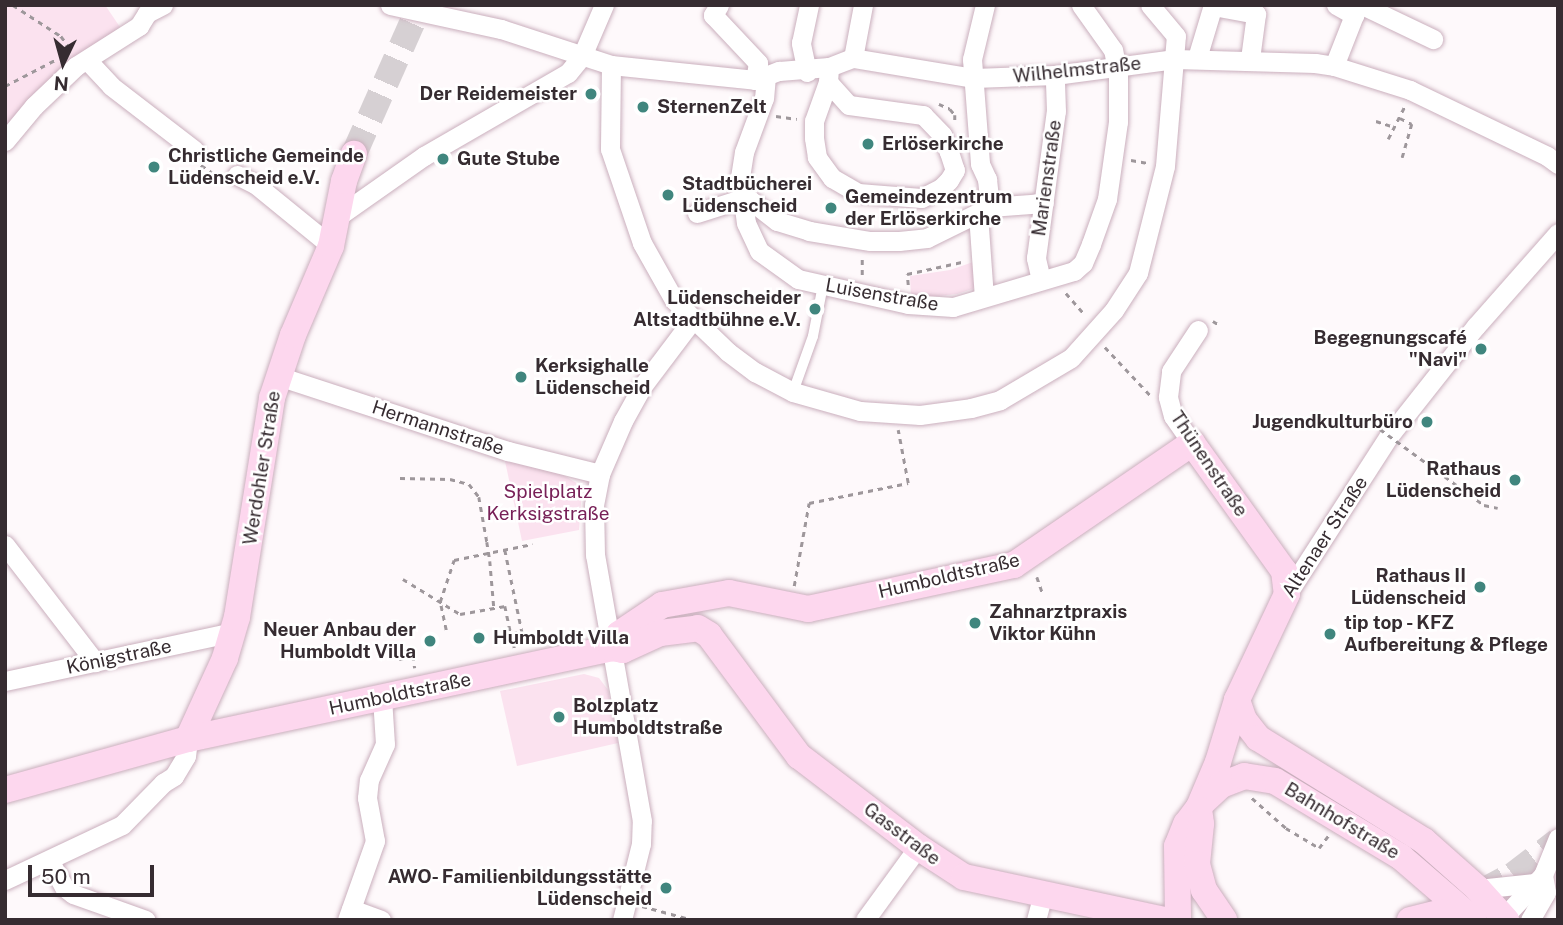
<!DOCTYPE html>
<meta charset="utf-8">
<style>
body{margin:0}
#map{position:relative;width:1563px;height:925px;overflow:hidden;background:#fef9fb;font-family:"Public Sans",sans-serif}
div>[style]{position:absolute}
.green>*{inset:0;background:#fbe2ef}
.secondary-tunnel>*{height:26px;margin-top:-13px;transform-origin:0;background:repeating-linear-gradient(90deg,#d6d0d3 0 26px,transparent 0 39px)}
.path>*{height:2.5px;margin-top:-1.25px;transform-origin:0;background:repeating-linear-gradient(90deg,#9e979b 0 5px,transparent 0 10px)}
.roads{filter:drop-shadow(0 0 2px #caafbd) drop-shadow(0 0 2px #caafbd)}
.lane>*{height:10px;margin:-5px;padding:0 5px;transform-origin:5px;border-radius:5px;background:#fff}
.street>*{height:19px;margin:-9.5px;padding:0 9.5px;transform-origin:9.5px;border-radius:9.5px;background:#fff}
.secondary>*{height:26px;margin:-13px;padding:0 13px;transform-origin:13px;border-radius:13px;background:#fdd7ee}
.path-bridge>*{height:2.5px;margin-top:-1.25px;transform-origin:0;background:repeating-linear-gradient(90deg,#9e979b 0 5px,transparent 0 10px)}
.dots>*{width:19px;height:19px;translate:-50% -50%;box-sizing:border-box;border:4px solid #fff;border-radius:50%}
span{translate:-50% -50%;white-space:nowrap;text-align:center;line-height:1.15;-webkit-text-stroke:5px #fff;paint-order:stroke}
.street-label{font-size:19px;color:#362c31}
.poi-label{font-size:19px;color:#362c31;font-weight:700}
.right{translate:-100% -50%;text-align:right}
.left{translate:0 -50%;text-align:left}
.park-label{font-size:19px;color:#782158}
.frame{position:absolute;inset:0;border:7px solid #362c31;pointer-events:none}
.north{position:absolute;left:28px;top:28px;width:70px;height:70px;-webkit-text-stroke:5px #fff;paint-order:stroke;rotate:185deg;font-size:19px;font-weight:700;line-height:28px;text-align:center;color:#362c31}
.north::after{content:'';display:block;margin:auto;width:24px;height:32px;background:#362c31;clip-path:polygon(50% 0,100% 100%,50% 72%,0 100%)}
.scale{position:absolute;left:28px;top:865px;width:126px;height:32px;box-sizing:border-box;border:4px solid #362c31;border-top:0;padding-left:9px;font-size:21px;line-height:24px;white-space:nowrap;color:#362c31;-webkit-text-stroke:5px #fff;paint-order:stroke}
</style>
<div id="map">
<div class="green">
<div style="clip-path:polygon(5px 5px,105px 5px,120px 27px,5px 128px)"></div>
<div style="clip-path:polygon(979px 260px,977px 286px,972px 289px,957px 294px,911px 299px,910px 276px,950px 270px)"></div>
<div style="clip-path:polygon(505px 461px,560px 473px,578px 484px,582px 491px,579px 530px,522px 541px)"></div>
<div style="clip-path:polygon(584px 674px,599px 678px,608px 690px,618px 743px,517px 766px,500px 691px)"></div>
</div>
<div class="secondary-tunnel">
<div style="left:354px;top:154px;width:163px;rotate:-66.1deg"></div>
<div style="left:1481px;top:892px;width:36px;rotate:-28deg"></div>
<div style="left:1513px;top:875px;width:56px;rotate:-37.1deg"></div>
</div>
<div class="path">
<div style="left:13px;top:5px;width:57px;rotate:32.9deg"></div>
<div style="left:61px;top:36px;width:17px;rotate:54deg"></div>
<div style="left:5px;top:86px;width:56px;rotate:-27.5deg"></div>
<div style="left:939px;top:104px;width:12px;rotate:24deg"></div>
<div style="left:950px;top:109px;width:8px;rotate:50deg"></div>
<div style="left:955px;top:115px;width:7px;rotate:90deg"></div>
<div style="left:776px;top:116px;width:21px;rotate:8deg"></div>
<div style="left:1400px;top:118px;width:13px;rotate:27deg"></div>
<div style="left:1412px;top:124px;width:35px;rotate:106deg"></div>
<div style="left:1376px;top:121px;width:19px;rotate:18deg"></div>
<div style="left:1388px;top:139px;width:36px;rotate:-63deg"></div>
<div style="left:1131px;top:160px;width:17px;rotate:10deg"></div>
<div style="left:201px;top:165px;width:22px;rotate:34deg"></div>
<div style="left:862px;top:275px;width:17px;rotate:-90deg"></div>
<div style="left:908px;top:285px;width:11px;rotate:-95deg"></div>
<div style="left:907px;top:274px;width:56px;rotate:-12.3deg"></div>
<div style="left:1066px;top:293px;width:28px;rotate:49deg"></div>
<div style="left:1213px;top:321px;width:9px;rotate:32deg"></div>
<div style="left:1105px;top:347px;width:67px;rotate:46.8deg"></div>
<div style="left:400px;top:478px;width:50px;rotate:1.1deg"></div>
<div style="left:450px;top:479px;width:20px;rotate:15deg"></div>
<div style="left:469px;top:484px;width:16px;rotate:52deg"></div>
<div style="left:479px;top:497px;width:46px;rotate:79.9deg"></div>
<div style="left:505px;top:550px;width:98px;rotate:78.2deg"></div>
<div style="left:490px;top:561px;width:47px;rotate:85.1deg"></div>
<div style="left:1037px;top:577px;width:18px;rotate:71deg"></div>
<div style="left:403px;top:579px;width:67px;rotate:31.6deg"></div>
<div style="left:460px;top:614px;width:46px;rotate:-10.1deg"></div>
<div style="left:505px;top:606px;width:38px;rotate:78deg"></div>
<div style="left:794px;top:586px;width:84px;rotate:-79.8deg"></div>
<div style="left:809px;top:503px;width:101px;rotate:-11.4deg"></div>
<div style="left:908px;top:483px;width:54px;rotate:-100.7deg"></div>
<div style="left:446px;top:630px;width:29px;rotate:-102deg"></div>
<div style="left:440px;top:602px;width:44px;rotate:-71.6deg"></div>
<div style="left:454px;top:560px;width:80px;rotate:-11.6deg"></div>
<div style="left:514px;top:648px;width:5px;rotate:-101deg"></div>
<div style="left:513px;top:643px;width:5px;rotate:-11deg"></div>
<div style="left:518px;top:642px;width:11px;rotate:-105deg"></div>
<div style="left:399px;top:659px;width:14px;rotate:-12deg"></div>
<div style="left:413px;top:656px;width:12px;rotate:81deg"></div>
<div style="left:1252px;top:798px;width:45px;rotate:41.4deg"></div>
<div style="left:1286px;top:828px;width:39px;rotate:31deg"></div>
<div style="left:1319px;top:848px;width:15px;rotate:-53deg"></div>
<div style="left:642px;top:906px;width:53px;rotate:15.4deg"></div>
</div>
<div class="roads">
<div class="lane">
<div style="left:793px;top:392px;width:59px;rotate:-70.3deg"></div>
<div style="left:813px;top:336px;width:52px;rotate:-78.9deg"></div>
</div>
<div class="street">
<div style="left:390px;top:5px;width:114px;rotate:12.2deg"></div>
<div style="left:501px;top:29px;width:116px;rotate:18.1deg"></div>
<div style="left:611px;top:65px;width:145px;rotate:5.9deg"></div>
<div style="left:755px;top:80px;width:26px;rotate:-21deg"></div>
<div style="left:779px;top:71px;width:50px;rotate:-4.6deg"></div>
<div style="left:829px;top:67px;width:26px;rotate:-21deg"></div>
<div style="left:853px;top:58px;width:123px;rotate:9.4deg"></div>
<div style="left:974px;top:78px;width:81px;rotate:-2.1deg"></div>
<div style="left:1055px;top:75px;width:121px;rotate:-7.6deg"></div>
<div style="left:1175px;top:59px;width:140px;rotate:1.6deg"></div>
<div style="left:1315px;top:63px;width:19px;rotate:9deg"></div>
<div style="left:1334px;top:66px;width:80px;rotate:17.5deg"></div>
<div style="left:1410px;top:90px;width:152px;rotate:25.7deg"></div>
<div style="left:1547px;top:156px;width:14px;rotate:36deg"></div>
<div style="left:719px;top:5px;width:12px;rotate:121deg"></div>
<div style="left:713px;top:15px;width:66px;rotate:46.8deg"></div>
<div style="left:758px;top:63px;width:17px;rotate:100deg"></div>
<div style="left:985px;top:5px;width:56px;rotate:103.5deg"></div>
<div style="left:972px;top:59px;width:105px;rotate:85.6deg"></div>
<div style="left:980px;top:164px;width:17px;rotate:65deg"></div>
<div style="left:987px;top:179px;width:28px;rotate:84deg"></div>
<div style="left:1336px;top:5px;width:21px;rotate:29deg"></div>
<div style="left:1362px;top:5px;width:79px;rotate:25.6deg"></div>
<div style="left:1213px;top:6px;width:44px;rotate:10.5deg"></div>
<div style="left:1256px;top:14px;width:45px;rotate:97.6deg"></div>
<div style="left:853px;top:58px;width:54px;rotate:-79.3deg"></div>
<div style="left:1197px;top:58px;width:55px;rotate:-73.2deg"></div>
<div style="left:87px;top:60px;width:35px;rotate:47deg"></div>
<div style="left:111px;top:86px;width:105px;rotate:37.6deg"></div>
<div style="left:611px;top:65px;width:84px;rotate:90.7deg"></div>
<div style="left:610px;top:149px;width:99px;rotate:71.2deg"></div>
<div style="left:642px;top:243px;width:65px;rotate:60.7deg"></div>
<div style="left:674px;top:300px;width:75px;rotate:43.9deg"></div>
<div style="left:728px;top:352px;width:34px;rotate:37deg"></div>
<div style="left:755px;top:372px;width:43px;rotate:27.8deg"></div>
<div style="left:793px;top:392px;width:70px;rotate:15.8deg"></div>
<div style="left:860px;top:411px;width:60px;rotate:3.8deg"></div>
<div style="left:920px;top:415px;width:51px;rotate:-7.8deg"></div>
<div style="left:971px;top:408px;width:30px;rotate:-15deg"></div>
<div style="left:1000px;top:400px;width:82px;rotate:-30.6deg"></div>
<div style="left:1071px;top:358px;width:64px;rotate:-48.1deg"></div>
<div style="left:1114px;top:310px;width:44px;rotate:-57deg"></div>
<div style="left:1138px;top:273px;width:110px;rotate:-75.8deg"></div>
<div style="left:1165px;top:166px;width:130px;rotate:-85.2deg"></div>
<div style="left:1176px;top:36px;width:40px;rotate:-130deg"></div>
<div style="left:1334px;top:66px;width:66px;rotate:-68.5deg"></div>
<div style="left:807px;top:72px;width:30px;rotate:-102deg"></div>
<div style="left:801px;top:43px;width:39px;rotate:-78deg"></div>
<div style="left:766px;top:76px;width:22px;rotate:95deg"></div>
<div style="left:764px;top:98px;width:58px;rotate:110.3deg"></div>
<div style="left:744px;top:152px;width:25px;rotate:99deg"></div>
<div style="left:740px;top:177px;width:46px;rotate:82.6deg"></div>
<div style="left:746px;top:223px;width:31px;rotate:65deg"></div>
<div style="left:759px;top:251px;width:48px;rotate:35.7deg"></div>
<div style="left:798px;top:279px;width:113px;rotate:12.8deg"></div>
<div style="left:908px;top:304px;width:45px;rotate:3.8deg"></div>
<div style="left:953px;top:307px;width:126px;rotate:-16.6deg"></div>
<div style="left:1074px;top:271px;width:12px;rotate:-42deg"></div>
<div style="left:1083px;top:263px;width:21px;rotate:-67deg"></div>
<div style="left:1091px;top:244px;width:48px;rotate:-70.4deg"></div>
<div style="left:1107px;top:199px;width:78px;rotate:-81.9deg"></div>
<div style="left:1118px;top:122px;width:47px;rotate:-90deg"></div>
<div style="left:1118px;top:75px;width:25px;rotate:-101deg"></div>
<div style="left:1113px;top:50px;width:55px;rotate:-125.4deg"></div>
<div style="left:828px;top:82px;width:31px;rotate:48deg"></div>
<div style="left:849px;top:105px;width:75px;rotate:7.7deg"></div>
<div style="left:923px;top:115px;width:28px;rotate:46deg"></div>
<div style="left:942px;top:135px;width:18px;rotate:68deg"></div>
<div style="left:949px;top:152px;width:19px;rotate:72deg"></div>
<div style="left:955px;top:170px;width:12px;rotate:121deg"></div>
<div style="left:949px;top:180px;width:11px;rotate:135deg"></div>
<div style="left:941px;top:188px;width:22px;rotate:153deg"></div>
<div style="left:921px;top:198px;width:63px;rotate:-175.5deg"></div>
<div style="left:858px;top:193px;width:30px;rotate:-150deg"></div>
<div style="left:832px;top:178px;width:26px;rotate:-126deg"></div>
<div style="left:817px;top:157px;width:19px;rotate:-99deg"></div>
<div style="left:814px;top:138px;width:17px;rotate:-90deg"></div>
<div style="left:814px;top:121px;width:41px;rotate:-70.3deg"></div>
<div style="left:828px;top:82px;width:15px;rotate:-86deg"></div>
<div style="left:5px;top:141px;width:45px;rotate:-50.4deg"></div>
<div style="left:34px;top:106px;width:58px;rotate:-43.6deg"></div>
<div style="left:76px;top:66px;width:75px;rotate:-32.4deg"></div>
<div style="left:139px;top:26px;width:15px;rotate:-58deg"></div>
<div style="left:147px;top:13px;width:18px;rotate:-27deg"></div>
<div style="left:237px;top:175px;width:20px;rotate:27deg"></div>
<div style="left:255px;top:184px;width:98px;rotate:39.2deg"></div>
<div style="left:697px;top:213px;width:46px;rotate:-17.7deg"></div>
<div style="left:741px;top:199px;width:9px;rotate:6deg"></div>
<div style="left:750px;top:200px;width:34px;rotate:38deg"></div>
<div style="left:777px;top:221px;width:34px;rotate:17deg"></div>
<div style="left:809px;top:231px;width:62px;rotate:9.3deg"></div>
<div style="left:870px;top:241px;width:29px"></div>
<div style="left:899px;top:241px;width:28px;rotate:-6deg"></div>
<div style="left:927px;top:238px;width:70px;rotate:-26.2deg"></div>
<div style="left:990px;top:207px;width:54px;rotate:-4.2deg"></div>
<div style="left:978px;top:214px;width:83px;rotate:85.9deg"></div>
<div style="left:340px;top:215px;width:103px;rotate:-35.1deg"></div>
<div style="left:424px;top:156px;width:166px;rotate:-30deg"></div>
<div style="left:568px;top:73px;width:22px;rotate:-51deg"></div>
<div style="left:582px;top:56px;width:56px;rotate:-66.7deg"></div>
<div style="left:1041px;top:280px;width:23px;rotate:-103deg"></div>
<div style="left:1036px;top:258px;width:148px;rotate:-82.3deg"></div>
<div style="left:1056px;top:111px;width:36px;rotate:-92deg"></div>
<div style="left:278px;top:376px;width:242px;rotate:18.1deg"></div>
<div style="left:508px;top:451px;width:95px;rotate:14deg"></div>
<div style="left:1192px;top:443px;width:33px;rotate:-125deg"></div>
<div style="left:1173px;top:416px;width:20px;rotate:-105deg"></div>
<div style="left:1168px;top:397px;width:26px;rotate:-83deg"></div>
<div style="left:1171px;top:371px;width:49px;rotate:-56.6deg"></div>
<div style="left:5px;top:545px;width:148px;rotate:52.4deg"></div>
<div style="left:1287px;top:594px;width:188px;rotate:-57.2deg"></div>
<div style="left:1389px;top:436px;width:140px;rotate:-51.7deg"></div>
<div style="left:1476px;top:326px;width:124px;rotate:-48.6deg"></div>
<div style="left:5px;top:681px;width:233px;rotate:-12.1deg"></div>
<div style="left:49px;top:860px;width:31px;rotate:61deg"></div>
<div style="left:64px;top:887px;width:11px;rotate:38deg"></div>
<div style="left:73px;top:894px;width:77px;rotate:19.6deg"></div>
<div style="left:5px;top:880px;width:129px;rotate:-25.2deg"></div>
<div style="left:122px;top:825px;width:59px;rotate:-45.7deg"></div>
<div style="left:163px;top:783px;width:13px;rotate:-32deg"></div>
<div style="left:174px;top:776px;width:23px;rotate:-59deg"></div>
<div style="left:186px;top:756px;width:17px;rotate:-83deg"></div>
<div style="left:1478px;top:889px;width:57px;rotate:-6deg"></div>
<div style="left:351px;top:909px;width:32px;rotate:20deg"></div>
<div style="left:347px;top:920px;width:84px;rotate:-70.5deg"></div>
<div style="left:375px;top:841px;width:44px;rotate:-100.5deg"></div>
<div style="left:367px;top:798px;width:18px;rotate:-84deg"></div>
<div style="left:369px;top:780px;width:39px;rotate:-66deg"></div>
<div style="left:385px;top:744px;width:46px;rotate:-93.7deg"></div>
<div style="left:622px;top:920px;width:78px;rotate:-76deg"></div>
<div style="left:641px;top:844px;width:23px;rotate:-88deg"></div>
<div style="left:642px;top:821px;width:270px;rotate:-100deg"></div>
<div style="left:595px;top:555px;width:50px;rotate:-91.1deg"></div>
<div style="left:594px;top:505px;width:32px;rotate:-79deg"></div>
<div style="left:600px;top:474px;width:58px;rotate:-66.5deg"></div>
<div style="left:623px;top:421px;width:38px;rotate:-61deg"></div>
<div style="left:641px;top:388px;width:86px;rotate:-53deg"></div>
<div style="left:865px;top:920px;width:90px;rotate:-54deg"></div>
<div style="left:1036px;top:920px;width:28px;rotate:-75deg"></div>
<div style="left:1501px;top:920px;width:62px;rotate:-47deg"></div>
<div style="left:1543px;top:875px;width:40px;rotate:-68deg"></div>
<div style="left:1530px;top:920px;width:32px;rotate:-60deg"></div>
<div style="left:1546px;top:892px;width:17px;rotate:-100deg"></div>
</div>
<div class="secondary">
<div style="left:611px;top:648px;width:16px;rotate:-60deg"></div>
<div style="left:619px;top:634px;width:52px;rotate:-34deg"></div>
<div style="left:662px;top:605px;width:68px;rotate:-10.2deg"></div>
<div style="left:729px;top:593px;width:81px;rotate:11.4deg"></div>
<div style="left:808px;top:609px;width:211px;rotate:-12.1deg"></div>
<div style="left:1014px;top:565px;width:216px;rotate:-34.4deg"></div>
<div style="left:1192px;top:443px;width:158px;rotate:54.3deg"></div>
<div style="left:1284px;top:571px;width:23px;rotate:83deg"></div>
<div style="left:1287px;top:594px;width:117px;rotate:115.3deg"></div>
<div style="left:1237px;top:700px;width:65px;rotate:107deg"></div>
<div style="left:1218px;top:762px;width:49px;rotate:112.9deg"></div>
<div style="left:1199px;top:807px;width:21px;rotate:127deg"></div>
<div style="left:1186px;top:824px;width:24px;rotate:112deg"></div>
<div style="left:1177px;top:846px;width:74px;rotate:89.2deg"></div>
<div style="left:1237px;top:700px;width:21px;rotate:71deg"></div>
<div style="left:1244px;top:720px;width:23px;rotate:52deg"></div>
<div style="left:1258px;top:738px;width:195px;rotate:31.8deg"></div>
<div style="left:1424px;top:841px;width:72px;rotate:41.6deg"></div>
<div style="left:1478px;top:889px;width:42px;rotate:47.9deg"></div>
<div style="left:188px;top:739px;width:89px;rotate:-65.4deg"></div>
<div style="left:225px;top:658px;width:43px;rotate:-73.7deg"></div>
<div style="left:237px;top:617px;width:222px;rotate:-80.9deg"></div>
<div style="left:272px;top:398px;width:66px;rotate:-71.6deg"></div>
<div style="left:293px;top:335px;width:97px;rotate:-66.9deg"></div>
<div style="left:331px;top:246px;width:66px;rotate:-78.7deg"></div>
<div style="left:344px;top:181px;width:29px;rotate:-70deg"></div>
<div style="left:5px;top:790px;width:190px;rotate:-15.6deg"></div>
<div style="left:188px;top:739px;width:433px;rotate:-12.1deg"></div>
<div style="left:611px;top:648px;width:12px;rotate:9deg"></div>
<div style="left:623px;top:650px;width:41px;rotate:-24.7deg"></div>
<div style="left:660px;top:633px;width:38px;rotate:-7deg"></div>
<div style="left:698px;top:628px;width:13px;rotate:32deg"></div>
<div style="left:709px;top:635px;width:151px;rotate:53.4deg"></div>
<div style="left:799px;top:756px;width:150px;rotate:37.4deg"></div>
<div style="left:918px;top:847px;width:55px;rotate:33.1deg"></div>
<div style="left:964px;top:877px;width:205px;rotate:12.1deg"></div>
<div style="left:1202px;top:803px;width:26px;rotate:-43deg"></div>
<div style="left:1221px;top:785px;width:25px;rotate:-21deg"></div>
<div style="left:1244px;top:776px;width:31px;rotate:9deg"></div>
<div style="left:1275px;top:781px;width:147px;rotate:31.1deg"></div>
<div style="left:1401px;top:857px;width:96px;rotate:40.8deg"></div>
<div style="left:1199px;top:809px;width:15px;rotate:82deg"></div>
<div style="left:1201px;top:824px;width:40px;rotate:95.7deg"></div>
<div style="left:1197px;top:864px;width:27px;rotate:75deg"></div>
<div style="left:1204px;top:890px;width:36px;rotate:56deg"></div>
<div style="left:1410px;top:920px;width:33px;rotate:-14deg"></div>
</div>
</div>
<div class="path-bridge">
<div style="left:1380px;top:429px;width:129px;rotate:36.2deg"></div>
<div style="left:1484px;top:505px;width:14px;rotate:12deg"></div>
<div style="left:487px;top:542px;width:19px;rotate:81deg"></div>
</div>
<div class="dots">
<div style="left:591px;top:94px;background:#40867e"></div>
<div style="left:643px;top:107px;background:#40867e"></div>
<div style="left:868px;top:144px;background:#40867e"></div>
<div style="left:443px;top:159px;background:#40867e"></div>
<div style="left:154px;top:167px;background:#40867e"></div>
<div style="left:668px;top:195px;background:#40867e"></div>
<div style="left:831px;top:208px;background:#40867e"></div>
<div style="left:815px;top:309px;background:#40867e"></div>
<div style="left:1481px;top:349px;background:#40867e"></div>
<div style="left:521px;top:377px;background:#40867e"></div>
<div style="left:1427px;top:422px;background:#40867e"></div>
<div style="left:1515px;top:480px;background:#40867e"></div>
<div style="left:1480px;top:587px;background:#40867e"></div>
<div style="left:975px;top:623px;background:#40867e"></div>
<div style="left:1330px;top:634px;background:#40867e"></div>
<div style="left:479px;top:638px;background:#40867e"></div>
<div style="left:430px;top:641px;background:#40867e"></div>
<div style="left:559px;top:717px;background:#40867e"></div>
<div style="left:666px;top:888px;background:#40867e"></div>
</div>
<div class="street-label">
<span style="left:1077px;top:70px;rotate:-6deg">Wilhelmstraße</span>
<span style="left:1047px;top:178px;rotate:-82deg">Marienstraße</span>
<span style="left:882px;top:295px;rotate:10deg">Luisenstraße</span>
<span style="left:438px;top:428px;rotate:18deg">Hermannstraße</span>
<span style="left:1209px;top:464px;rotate:56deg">Thünenstraße</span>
<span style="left:262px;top:468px;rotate:-81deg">Werdohler Straße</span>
<span style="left:1325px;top:537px;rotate:-57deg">Altenaer Straße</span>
<span style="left:949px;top:576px;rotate:-13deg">Humboldtstraße</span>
<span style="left:119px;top:657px;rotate:-12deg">Königstraße</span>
<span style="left:400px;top:694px;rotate:-12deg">Humboldtstraße</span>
<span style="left:1342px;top:821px;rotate:31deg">Bahnhofstraße</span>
<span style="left:902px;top:834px;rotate:37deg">Gasstraße</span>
</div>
<div class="poi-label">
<span class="right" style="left:577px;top:94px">Der Reidemeister</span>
<span class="left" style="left:657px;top:107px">SternenZelt</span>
<span class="left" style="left:882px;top:144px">Erlöserkirche</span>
<span class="left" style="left:168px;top:167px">Christliche Gemeinde<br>Lüdenscheid e.V.</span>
<span class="left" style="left:457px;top:159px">Gute Stube</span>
<span class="left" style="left:682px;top:195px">Stadtbücherei<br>Lüdenscheid</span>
<span class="left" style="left:845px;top:208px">Gemeindezentrum<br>der Erlöserkirche</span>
<span class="right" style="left:801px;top:309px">Lüdenscheider<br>Altstadtbühne e.V.</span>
<span class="right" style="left:1467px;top:349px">Begegnungscafé<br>"Navi"</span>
<span class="left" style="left:535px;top:377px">Kerksighalle<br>Lüdenscheid</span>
<span class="right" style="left:1413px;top:422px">Jugendkulturbüro</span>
<span class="right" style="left:1501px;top:480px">Rathaus<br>Lüdenscheid</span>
<span class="right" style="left:1466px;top:587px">Rathaus II<br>Lüdenscheid</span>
<span class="left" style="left:989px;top:623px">Zahnarztpraxis<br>Viktor Kühn</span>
<span class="left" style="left:1344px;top:634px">tip top - KFZ<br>Aufbereitung &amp; Pflege</span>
<span class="right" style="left:416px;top:641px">Neuer Anbau der<br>Humboldt Villa</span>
<span class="left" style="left:493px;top:638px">Humboldt Villa</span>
<span class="left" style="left:573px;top:717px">Bolzplatz<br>Humboldtstraße</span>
<span class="right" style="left:652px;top:888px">AWO- Familienbildungsstätte<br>Lüdenscheid</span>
</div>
<div class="park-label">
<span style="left:548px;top:503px">Spielplatz<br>Kerksigstraße</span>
</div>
<div class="frame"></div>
<div class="north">N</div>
<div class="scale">50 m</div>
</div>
